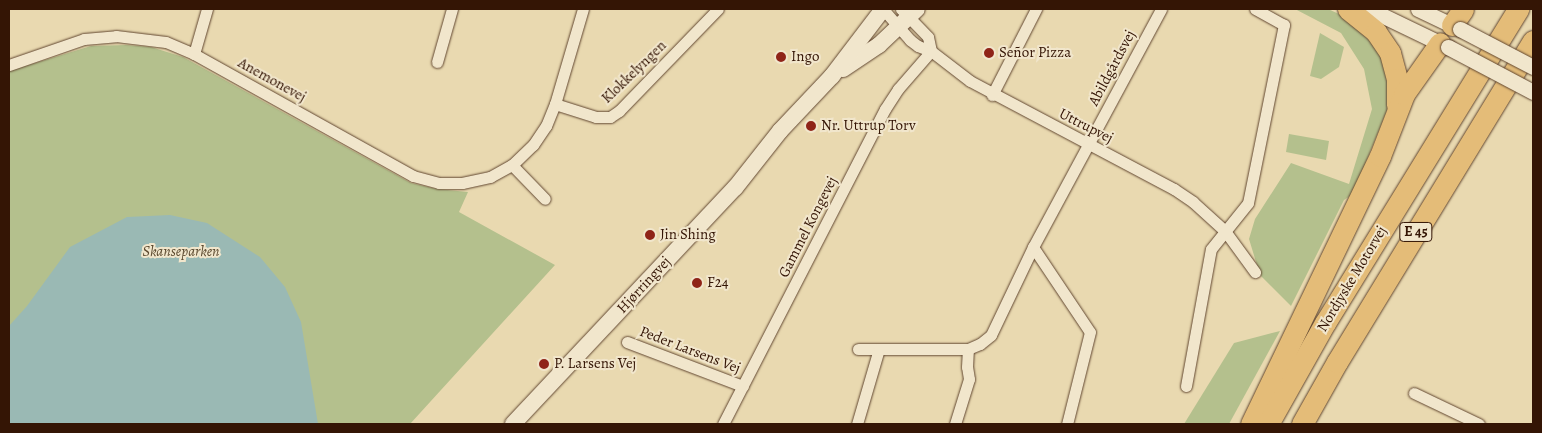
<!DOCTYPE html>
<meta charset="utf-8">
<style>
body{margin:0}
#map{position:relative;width:1542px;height:433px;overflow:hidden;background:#e9d9b0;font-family:Alegreya,serif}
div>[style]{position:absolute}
.green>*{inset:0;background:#b4c08d}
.water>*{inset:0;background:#9ab9b4}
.roads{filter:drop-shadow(0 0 1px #614630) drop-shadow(0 0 1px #614630)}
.minor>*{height:11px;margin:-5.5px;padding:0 5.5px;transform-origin:5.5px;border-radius:5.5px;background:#f1e6cc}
.tertiary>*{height:15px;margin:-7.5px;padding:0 7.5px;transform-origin:7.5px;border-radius:7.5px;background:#f1e6cc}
.secondary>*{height:16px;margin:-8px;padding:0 8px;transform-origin:8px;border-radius:8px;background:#f1e6cc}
.motorway>*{height:21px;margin:-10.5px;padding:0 10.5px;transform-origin:10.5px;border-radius:10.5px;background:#e4bc78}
.bridges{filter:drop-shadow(0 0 1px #614630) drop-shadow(0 0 1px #614630)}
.tertiary-bridge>*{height:15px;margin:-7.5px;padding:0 7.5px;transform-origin:7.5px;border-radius:7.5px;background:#f1e6cc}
.dots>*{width:14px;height:14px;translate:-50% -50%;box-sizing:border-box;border:2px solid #f1e6cc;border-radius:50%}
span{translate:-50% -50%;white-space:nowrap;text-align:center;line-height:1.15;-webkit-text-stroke:4px #f1e6cc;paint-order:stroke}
.shield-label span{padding:1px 4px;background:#f1e6cc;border:1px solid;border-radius:4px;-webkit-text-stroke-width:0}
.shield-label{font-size:14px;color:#341505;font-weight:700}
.poi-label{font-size:15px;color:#341505}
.left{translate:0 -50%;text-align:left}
.street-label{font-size:15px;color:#341505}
.park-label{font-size:15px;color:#5a482e;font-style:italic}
.frame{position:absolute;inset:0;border:10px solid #341505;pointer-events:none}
</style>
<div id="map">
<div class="green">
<div style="clip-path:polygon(1295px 9px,1328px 9px,1350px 19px,1383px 56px,1390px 103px,1353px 194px,1344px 200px,1291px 306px,1260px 275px,1249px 239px,1255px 219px,1291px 163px,1349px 184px,1372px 109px,1364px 69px,1341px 33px)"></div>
<div style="clip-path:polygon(1320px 33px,1344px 47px,1339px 67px,1321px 79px,1310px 76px)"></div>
<div style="clip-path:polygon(126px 45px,151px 47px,183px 57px,411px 183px,437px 189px,468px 192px,459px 212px,555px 265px,410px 424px,9px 424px,9px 71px,91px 46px)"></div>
<div style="clip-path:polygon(1289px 134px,1329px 141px,1326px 160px,1286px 152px)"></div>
<div style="clip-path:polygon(1280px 331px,1229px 424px,1184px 424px,1234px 343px)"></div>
</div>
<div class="water">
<div style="clip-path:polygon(170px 215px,207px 223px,260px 257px,285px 287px,301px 322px,318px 424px,9px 424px,9px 326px,27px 306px,70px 247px,127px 217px)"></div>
</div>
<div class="roads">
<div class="minor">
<div style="left:883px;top:9px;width:41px;rotate:48.9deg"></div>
<div style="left:910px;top:40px;width:10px;rotate:37deg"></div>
<div style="left:918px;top:46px;width:14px;rotate:21deg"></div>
<div style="left:931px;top:51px;width:49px;rotate:37.6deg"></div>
<div style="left:970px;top:81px;width:231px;rotate:27.9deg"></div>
<div style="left:1174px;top:189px;width:23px;rotate:34deg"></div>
<div style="left:1193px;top:202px;width:43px;rotate:42.2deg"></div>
<div style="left:1225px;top:231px;width:51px;rotate:53.8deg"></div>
<div style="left:901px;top:9px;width:39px;rotate:46deg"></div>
<div style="left:928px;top:37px;width:14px;rotate:78deg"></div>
<div style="left:194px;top:54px;width:47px;rotate:-73.9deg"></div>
<div style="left:437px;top:62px;width:55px;rotate:-74.2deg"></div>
<div style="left:9px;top:65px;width:79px;rotate:-19.1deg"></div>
<div style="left:84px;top:39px;width:32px;rotate:-5deg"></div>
<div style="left:116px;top:36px;width:50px;rotate:6.8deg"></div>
<div style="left:166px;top:42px;width:30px;rotate:23deg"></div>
<div style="left:194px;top:54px;width:251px;rotate:29.1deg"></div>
<div style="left:413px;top:176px;width:27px;rotate:15deg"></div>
<div style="left:439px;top:183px;width:23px"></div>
<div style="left:462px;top:183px;width:29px;rotate:-12deg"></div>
<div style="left:490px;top:177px;width:25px;rotate:-29deg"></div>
<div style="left:512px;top:165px;width:29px;rotate:-44deg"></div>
<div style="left:533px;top:145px;width:23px;rotate:-56deg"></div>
<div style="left:546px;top:126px;width:24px;rotate:-68deg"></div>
<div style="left:555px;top:104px;width:99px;rotate:-73.6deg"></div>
<div style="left:992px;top:95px;width:97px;rotate:-62.9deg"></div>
<div style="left:555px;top:104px;width:43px;rotate:17.6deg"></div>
<div style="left:596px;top:117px;width:14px"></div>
<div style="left:610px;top:117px;width:11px;rotate:-34deg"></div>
<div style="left:619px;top:111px;width:142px;rotate:-45.9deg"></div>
<div style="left:512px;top:165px;width:47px;rotate:45.9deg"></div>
<div style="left:1033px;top:247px;width:102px;rotate:56.2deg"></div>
<div style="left:1090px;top:332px;width:95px;rotate:104deg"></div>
<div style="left:627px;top:342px;width:124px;rotate:20.8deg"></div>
<div style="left:858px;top:349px;width:21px"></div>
<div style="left:1186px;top:386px;width:139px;rotate:-79.7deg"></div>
<div style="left:1211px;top:249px;width:59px;rotate:-51.2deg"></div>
<div style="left:1248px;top:203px;width:182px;rotate:-78.6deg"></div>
<div style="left:1284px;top:25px;width:33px;rotate:-151deg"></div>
<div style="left:1414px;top:393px;width:72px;rotate:25.5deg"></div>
<div style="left:723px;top:424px;width:354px;rotate:-62.8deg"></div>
<div style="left:885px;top:109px;width:24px;rotate:-57deg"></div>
<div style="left:898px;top:89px;width:50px;rotate:-49deg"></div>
<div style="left:857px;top:424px;width:78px;rotate:-73.7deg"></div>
<div style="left:879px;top:349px;width:89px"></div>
<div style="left:968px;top:349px;width:13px;rotate:-23deg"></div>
<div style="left:980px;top:344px;width:14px;rotate:-39deg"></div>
<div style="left:991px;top:335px;width:98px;rotate:-64.5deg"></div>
<div style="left:1033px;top:247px;width:270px;rotate:-61.7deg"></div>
<div style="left:955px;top:424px;width:47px;rotate:-72.7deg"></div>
<div style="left:969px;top:379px;width:12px;rotate:-99deg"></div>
<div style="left:967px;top:367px;width:18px;rotate:-87deg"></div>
</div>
<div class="tertiary">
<div style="left:1369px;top:9px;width:88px;rotate:25.7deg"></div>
<div style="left:1418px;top:9px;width:47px;rotate:25.5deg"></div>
</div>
<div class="secondary">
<div style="left:843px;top:69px;width:43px;rotate:-33.7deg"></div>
<div style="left:879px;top:45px;width:52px;rotate:-43.5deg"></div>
<div style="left:513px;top:424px;width:324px;rotate:-46.8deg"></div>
<div style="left:735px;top:188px;width:73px;rotate:-51.7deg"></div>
<div style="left:780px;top:131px;width:76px;rotate:-46.6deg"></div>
<div style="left:832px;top:76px;width:84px;rotate:-52.7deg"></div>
</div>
<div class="motorway">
<div style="left:1348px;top:9px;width:36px;rotate:39deg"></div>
<div style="left:1376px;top:32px;width:25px;rotate:56deg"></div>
<div style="left:1390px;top:53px;width:27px;rotate:75deg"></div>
<div style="left:1397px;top:79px;width:26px;rotate:90deg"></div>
<div style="left:1452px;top:25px;width:19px;rotate:-55deg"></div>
<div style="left:1251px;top:424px;width:297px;rotate:-64.3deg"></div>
<div style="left:1380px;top:156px;width:66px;rotate:-68.8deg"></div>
<div style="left:1404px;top:94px;width:62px;rotate:-54.8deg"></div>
<div style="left:1268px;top:424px;width:116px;rotate:-60.6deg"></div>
<div style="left:1325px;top:323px;width:369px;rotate:-58.4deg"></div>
<div style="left:1302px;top:424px;width:71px;rotate:-60.6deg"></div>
<div style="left:1337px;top:362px;width:376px;rotate:-58.6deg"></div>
</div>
</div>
<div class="bridges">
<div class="tertiary-bridge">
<div style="left:1460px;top:29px;width:82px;rotate:27.5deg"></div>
<div style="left:1448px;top:47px;width:96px;rotate:27.9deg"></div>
</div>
</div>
<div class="dots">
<div style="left:989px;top:53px;background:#8f2418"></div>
<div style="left:781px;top:57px;background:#8f2418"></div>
<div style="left:811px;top:126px;background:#8f2418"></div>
<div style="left:650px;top:235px;background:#8f2418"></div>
<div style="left:697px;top:283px;background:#8f2418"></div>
<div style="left:544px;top:364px;background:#8f2418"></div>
</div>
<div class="shield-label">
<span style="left:1416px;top:232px">E 45</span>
</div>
<div class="poi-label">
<span class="left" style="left:999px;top:53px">Señor Pizza</span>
<span class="left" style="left:791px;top:57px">Ingo</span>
<span class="left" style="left:821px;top:126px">Nr. Uttrup Torv</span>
<span class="left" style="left:660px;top:235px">Jin Shing</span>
<span class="left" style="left:707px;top:283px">F24</span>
<span class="left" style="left:554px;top:364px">P. Larsens Vej</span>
</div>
<div class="street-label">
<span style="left:1112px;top:68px;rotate:-62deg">Abildgårdsvej</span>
<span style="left:634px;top:72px;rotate:-44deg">Klokkelyngen</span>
<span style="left:272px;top:80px;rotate:29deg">Anemonevej</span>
<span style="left:1086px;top:126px;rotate:27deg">Uttrupvej</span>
<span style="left:808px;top:227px;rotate:-63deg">Gammel Kongevej</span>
<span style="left:1352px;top:279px;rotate:-59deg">Nordjyske Motorvej</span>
<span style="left:644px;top:285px;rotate:-47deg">Hjørringvej</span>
<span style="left:690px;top:350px;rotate:21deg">Peder Larsens Vej</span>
</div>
<div class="park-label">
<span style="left:181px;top:252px">Skanseparken</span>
</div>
<div class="frame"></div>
</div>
